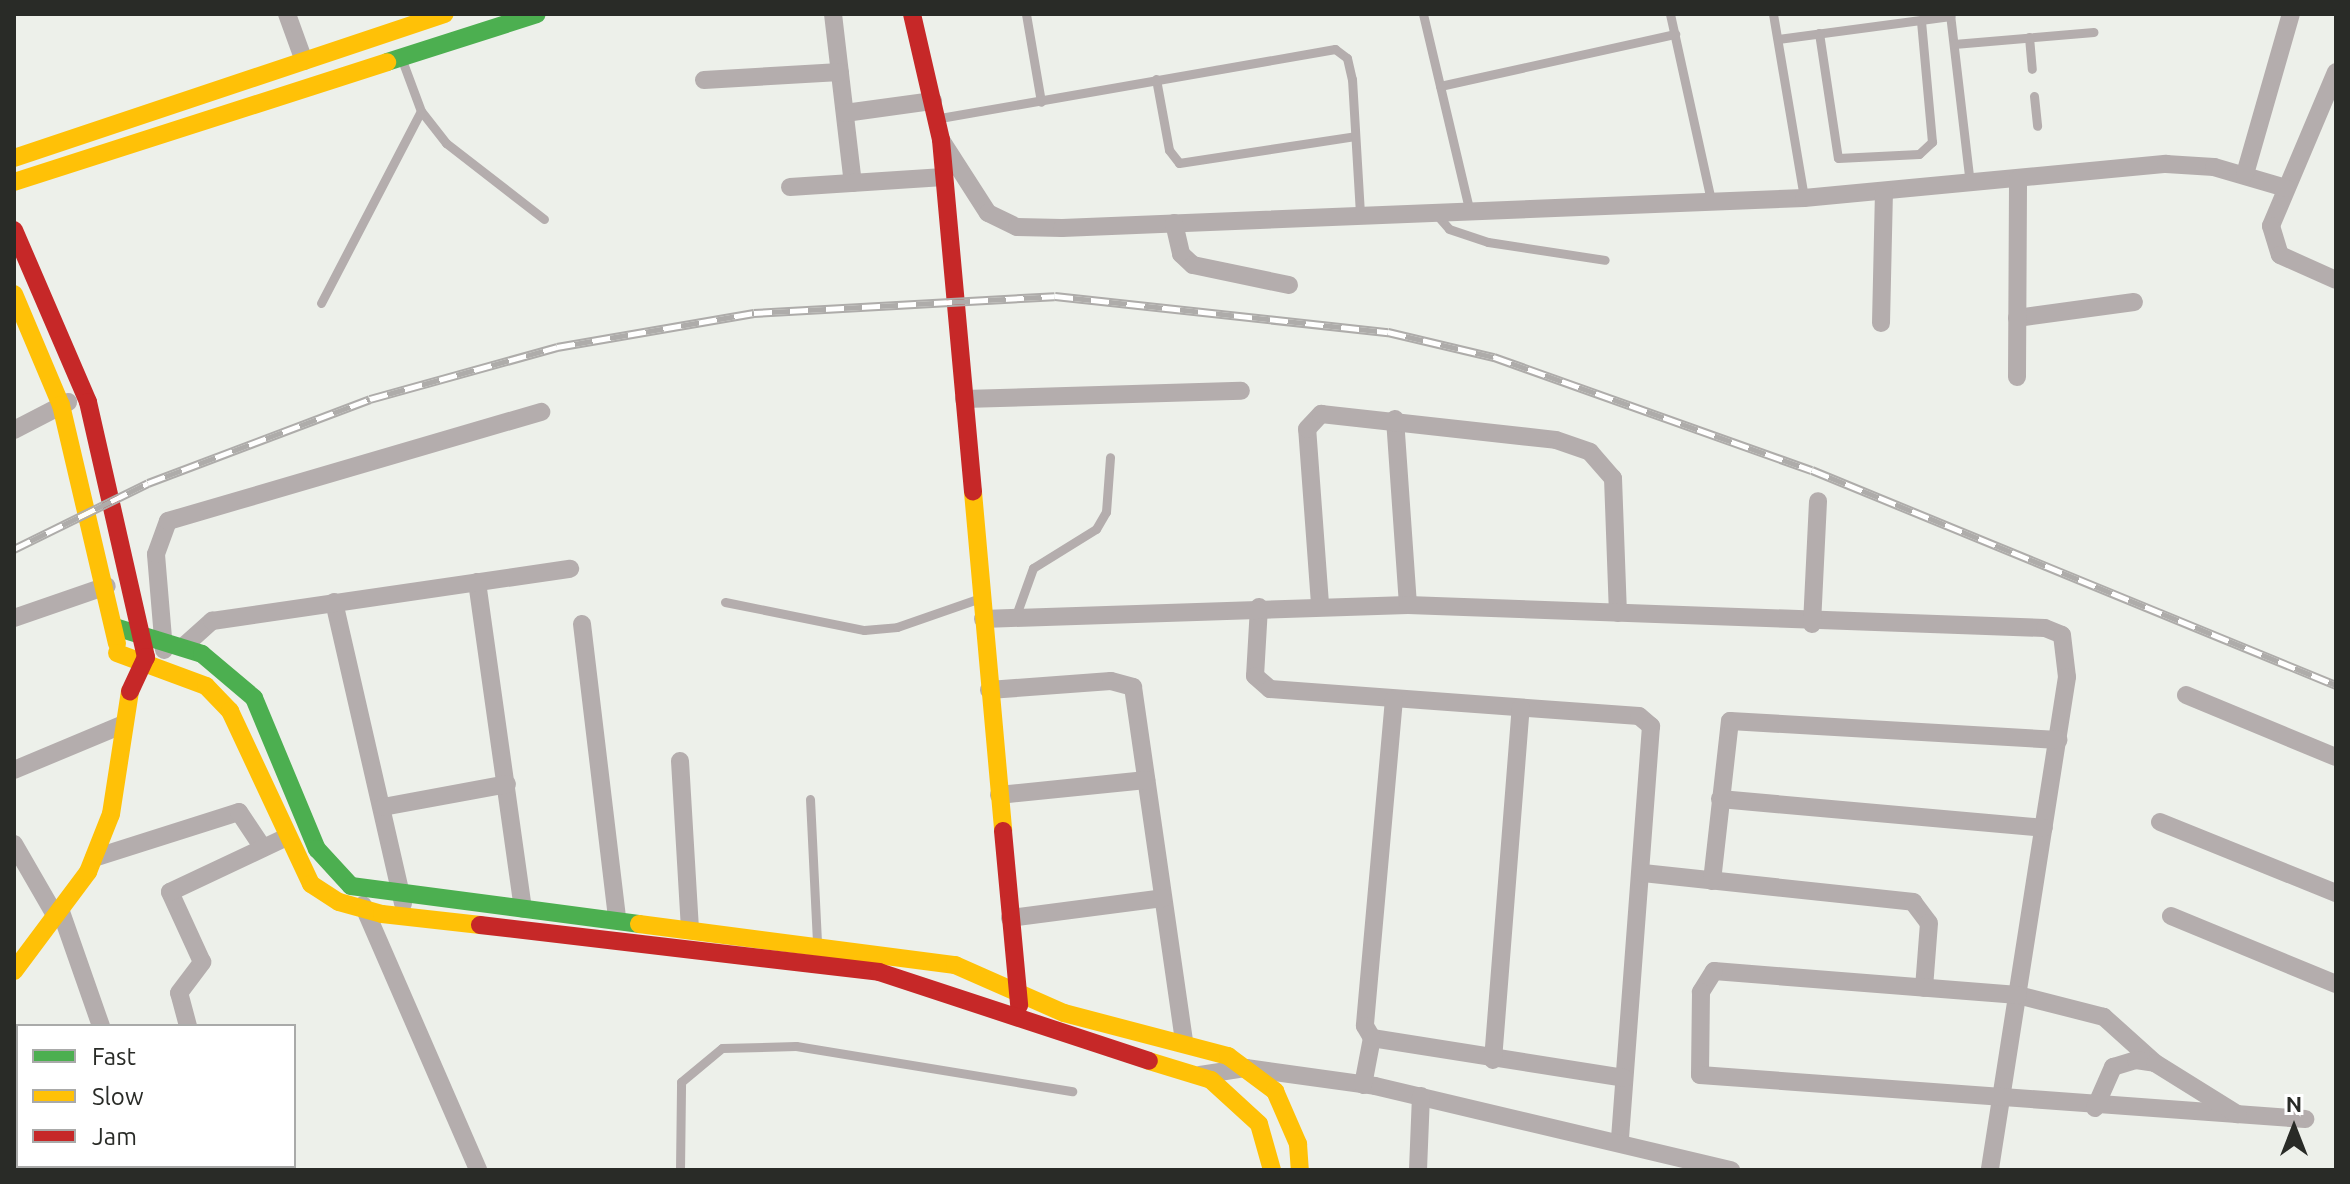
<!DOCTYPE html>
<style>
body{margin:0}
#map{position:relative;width:2350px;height:1184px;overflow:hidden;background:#edf0ea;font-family:Ubuntu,sans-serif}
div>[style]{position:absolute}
.lane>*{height:9px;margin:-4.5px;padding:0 4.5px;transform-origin:4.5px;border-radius:4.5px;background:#b4adad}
.street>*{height:18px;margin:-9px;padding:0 9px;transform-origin:9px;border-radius:9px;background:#b4adad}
.fast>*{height:18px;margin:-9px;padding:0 9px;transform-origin:9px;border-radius:9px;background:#4caf50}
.slow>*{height:18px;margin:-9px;padding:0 9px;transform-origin:9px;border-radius:9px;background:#ffc107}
.jam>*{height:18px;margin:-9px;padding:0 9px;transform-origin:9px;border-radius:9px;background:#c62828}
.rail>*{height:9px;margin-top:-4.5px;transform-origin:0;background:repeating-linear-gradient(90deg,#fff 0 18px,#aeacaa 0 36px);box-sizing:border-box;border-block:2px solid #aeacaa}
span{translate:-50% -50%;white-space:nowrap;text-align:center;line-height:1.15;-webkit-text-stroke:7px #fff;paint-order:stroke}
.frame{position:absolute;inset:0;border:16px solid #292b27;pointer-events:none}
.legend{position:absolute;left:16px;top:1024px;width:280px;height:144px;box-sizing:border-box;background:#fff;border:2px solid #a9aaa9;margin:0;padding:10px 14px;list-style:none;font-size:24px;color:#292b27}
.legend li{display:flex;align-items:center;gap:16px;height:40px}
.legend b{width:40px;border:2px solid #a9aaa9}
.north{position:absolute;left:2254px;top:1088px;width:80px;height:80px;-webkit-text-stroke:6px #fff;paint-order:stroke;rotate:0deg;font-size:22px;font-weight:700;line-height:32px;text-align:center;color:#292b27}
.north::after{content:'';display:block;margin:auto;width:28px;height:36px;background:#292b27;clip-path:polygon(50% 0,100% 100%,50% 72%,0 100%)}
</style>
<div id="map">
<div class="lane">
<div style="left:1026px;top:14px;width:89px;rotate:80.3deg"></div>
<div style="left:1423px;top:14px;width:200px;rotate:76.7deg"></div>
<div style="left:1670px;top:14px;width:191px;rotate:77.6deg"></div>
<div style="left:1773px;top:14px;width:187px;rotate:80.4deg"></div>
<div style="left:1950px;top:14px;width:170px;rotate:83.3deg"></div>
<div style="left:1819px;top:33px;width:126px;rotate:81.4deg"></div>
<div style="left:1838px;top:158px;width:81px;rotate:-2.8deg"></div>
<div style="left:1919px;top:154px;width:18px;rotate:-43deg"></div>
<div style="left:1932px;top:142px;width:122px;rotate:-95.2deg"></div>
<div style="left:2029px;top:37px;width:32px;rotate:85deg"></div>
<div style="left:1778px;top:39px;width:174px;rotate:-7.6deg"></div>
<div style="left:1954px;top:44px;width:140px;rotate:-4.9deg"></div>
<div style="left:402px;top:60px;width:54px;rotate:69.6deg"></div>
<div style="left:421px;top:111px;width:41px;rotate:52deg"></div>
<div style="left:446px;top:143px;width:124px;rotate:37.8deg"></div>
<div style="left:1156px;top:79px;width:72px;rotate:79.6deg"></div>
<div style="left:1169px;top:150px;width:16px;rotate:52deg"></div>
<div style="left:1179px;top:163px;width:178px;rotate:-8.7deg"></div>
<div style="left:1440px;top:86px;width:241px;rotate:-12.5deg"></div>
<div style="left:2034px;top:96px;width:30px;rotate:84deg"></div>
<div style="left:940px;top:118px;width:401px;rotate:-9.9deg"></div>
<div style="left:1335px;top:49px;width:15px;rotate:37deg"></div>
<div style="left:1347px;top:58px;width:22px;rotate:77deg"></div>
<div style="left:1352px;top:79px;width:133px;rotate:86.6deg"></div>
<div style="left:1437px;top:215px;width:18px;rotate:49deg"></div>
<div style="left:1449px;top:229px;width:41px;rotate:18.4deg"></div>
<div style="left:1488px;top:242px;width:118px;rotate:8.7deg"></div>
<div style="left:321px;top:303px;width:216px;rotate:-62.5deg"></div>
<div style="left:725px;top:602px;width:142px;rotate:11.4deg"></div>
<div style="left:864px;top:630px;width:33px;rotate:-5deg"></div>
<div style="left:897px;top:627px;width:86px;rotate:-19.1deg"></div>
<div style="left:1015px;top:618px;width:53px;rotate:-70.2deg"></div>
<div style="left:1033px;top:568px;width:74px;rotate:-31.8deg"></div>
<div style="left:1096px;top:529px;width:20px;rotate:-60deg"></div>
<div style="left:1106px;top:512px;width:55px;rotate:-85.8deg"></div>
<div style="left:810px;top:799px;width:143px;rotate:87.2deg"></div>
<div style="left:680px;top:1170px;width:88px;rotate:-89.3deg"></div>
<div style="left:681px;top:1082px;width:53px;rotate:-39.7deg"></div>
<div style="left:722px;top:1048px;width:74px;rotate:-1.5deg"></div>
<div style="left:796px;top:1046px;width:280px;rotate:9.3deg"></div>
</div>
<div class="street">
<div style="left:287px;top:14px;width:50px;rotate:70.1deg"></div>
<div style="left:833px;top:14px;width:170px;rotate:83.3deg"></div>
<div style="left:2336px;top:72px;width:167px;rotate:112.9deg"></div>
<div style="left:2271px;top:226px;width:30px;rotate:73deg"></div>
<div style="left:2280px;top:255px;width:61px;rotate:24.1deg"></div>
<div style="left:704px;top:80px;width:136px;rotate:-3.4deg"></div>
<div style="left:845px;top:113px;width:89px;rotate:-7.8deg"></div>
<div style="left:943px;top:143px;width:83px;rotate:57.3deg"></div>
<div style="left:988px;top:213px;width:32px;rotate:26deg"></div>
<div style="left:1017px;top:227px;width:45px;rotate:1.3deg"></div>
<div style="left:1062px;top:228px;width:743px;rotate:-2.32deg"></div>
<div style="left:1804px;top:198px;width:364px;rotate:-5.4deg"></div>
<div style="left:2166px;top:164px;width:48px;rotate:3.6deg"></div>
<div style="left:2214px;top:167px;width:75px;rotate:16.3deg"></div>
<div style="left:2245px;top:174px;width:166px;rotate:-74deg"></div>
<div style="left:790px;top:187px;width:154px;rotate:-3.7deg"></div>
<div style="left:1174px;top:223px;width:32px;rotate:77deg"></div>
<div style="left:1181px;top:254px;width:16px;rotate:43deg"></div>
<div style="left:1193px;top:265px;width:98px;rotate:11.8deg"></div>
<div style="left:2017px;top:318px;width:118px;rotate:-7.8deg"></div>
<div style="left:1881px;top:323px;width:132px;rotate:-88.7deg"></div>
<div style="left:2017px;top:377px;width:198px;rotate:-89.7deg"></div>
<div style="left:964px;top:399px;width:277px;rotate:-1.7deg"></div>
<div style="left:1395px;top:419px;width:186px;rotate:86deg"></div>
<div style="left:14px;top:430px;width:61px;rotate:-27.4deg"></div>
<div style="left:477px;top:582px;width:330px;rotate:82deg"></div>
<div style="left:334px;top:602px;width:309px;rotate:77.1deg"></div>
<div style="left:1320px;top:604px;width:175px;rotate:-94.2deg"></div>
<div style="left:1307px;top:429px;width:21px;rotate:-47deg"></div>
<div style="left:1321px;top:414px;width:236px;rotate:6.3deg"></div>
<div style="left:1556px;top:440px;width:36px;rotate:19deg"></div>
<div style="left:1590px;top:452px;width:35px;rotate:49deg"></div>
<div style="left:1613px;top:478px;width:135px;rotate:87.9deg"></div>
<div style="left:1259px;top:607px;width:69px;rotate:93.3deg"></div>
<div style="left:1255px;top:676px;width:20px;rotate:41deg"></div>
<div style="left:1270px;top:689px;width:370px;rotate:4.2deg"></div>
<div style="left:1639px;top:716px;width:16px;rotate:40deg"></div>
<div style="left:1651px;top:726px;width:414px;rotate:94.3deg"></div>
<div style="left:14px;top:618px;width:98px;rotate:-19deg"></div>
<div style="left:983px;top:619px;width:425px;rotate:-1.9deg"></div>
<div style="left:1408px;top:605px;width:637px;rotate:2.07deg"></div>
<div style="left:2045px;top:628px;width:18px;rotate:22deg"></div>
<div style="left:2062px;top:635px;width:42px;rotate:83.2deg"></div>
<div style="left:2067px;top:677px;width:499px;rotate:98.9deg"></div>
<div style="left:582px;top:624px;width:297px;rotate:83.2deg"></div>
<div style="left:1812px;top:624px;width:123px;rotate:-87.2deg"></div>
<div style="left:184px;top:646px;width:38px;rotate:-42deg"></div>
<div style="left:212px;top:621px;width:362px;rotate:-8.3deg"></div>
<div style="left:164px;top:650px;width:96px;rotate:-94.8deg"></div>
<div style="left:156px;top:554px;width:35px;rotate:-70deg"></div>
<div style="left:168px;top:521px;width:389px;rotate:-16.3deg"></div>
<div style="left:989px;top:690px;width:122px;rotate:-4.2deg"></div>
<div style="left:1111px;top:681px;width:23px;rotate:15deg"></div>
<div style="left:1133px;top:687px;width:359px;rotate:81.8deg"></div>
<div style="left:2186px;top:695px;width:162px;rotate:22.5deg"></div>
<div style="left:1394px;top:699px;width:328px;rotate:95.1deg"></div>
<div style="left:1365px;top:1026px;width:14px;rotate:60deg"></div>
<div style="left:1372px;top:1038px;width:255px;rotate:9deg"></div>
<div style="left:680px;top:761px;width:166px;rotate:86.6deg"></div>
<div style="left:14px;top:770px;width:119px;rotate:-22.7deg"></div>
<div style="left:999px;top:795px;width:148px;rotate:-5.8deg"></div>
<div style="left:1720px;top:799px;width:325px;rotate:5.1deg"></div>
<div style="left:383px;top:807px;width:126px;rotate:-10.5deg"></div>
<div style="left:2160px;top:822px;width:190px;rotate:22deg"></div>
<div style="left:14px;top:844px;width:82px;rotate:60deg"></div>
<div style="left:94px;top:858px;width:152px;rotate:-17.6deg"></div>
<div style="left:239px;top:812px;width:43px;rotate:56.3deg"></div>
<div style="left:1643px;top:873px;width:272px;rotate:6.1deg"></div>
<div style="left:1913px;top:902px;width:26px;rotate:53deg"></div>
<div style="left:1929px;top:923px;width:65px;rotate:94.4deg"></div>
<div style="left:1712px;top:881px;width:161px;rotate:-83.6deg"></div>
<div style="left:1730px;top:721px;width:329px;rotate:3.3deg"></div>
<div style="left:363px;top:905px;width:289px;rotate:66.5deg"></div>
<div style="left:60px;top:909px;width:124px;rotate:70.7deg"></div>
<div style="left:2171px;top:916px;width:178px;rotate:22.4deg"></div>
<div style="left:1010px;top:918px;width:154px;rotate:-7.4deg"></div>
<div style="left:188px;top:1026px;width:34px;rotate:-105deg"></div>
<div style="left:179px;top:993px;width:39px;rotate:-53deg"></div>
<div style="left:202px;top:962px;width:77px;rotate:-114.6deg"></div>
<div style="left:170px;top:892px;width:127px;rotate:-25.2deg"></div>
<div style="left:1493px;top:1060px;width:353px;rotate:-85.5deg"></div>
<div style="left:2155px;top:1063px;width:69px;rotate:-138deg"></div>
<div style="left:2104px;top:1017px;width:89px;rotate:-165.7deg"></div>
<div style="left:2018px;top:995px;width:305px;rotate:-175.5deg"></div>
<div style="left:1714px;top:971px;width:25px;rotate:122deg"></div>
<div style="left:1701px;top:992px;width:83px;rotate:90.7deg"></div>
<div style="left:1700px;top:1075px;width:607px;rotate:4.16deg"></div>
<div style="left:1200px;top:1075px;width:47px;rotate:-8.7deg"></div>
<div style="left:1246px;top:1068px;width:130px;rotate:7.9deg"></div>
<div style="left:1375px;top:1086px;width:366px;rotate:13.3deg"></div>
<div style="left:1363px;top:1085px;width:48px;rotate:-79.2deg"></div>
<div style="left:2095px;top:1108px;width:45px;rotate:-66.3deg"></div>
<div style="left:2113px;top:1067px;width:24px;rotate:-17deg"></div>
<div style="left:2136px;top:1060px;width:19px;rotate:9deg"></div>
<div style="left:2155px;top:1063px;width:97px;rotate:31.9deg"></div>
<div style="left:149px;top:1166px;width:4px;rotate:63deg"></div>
<div style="left:240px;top:1166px;width:4px;rotate:76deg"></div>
<div style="left:1418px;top:1170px;width:74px;rotate:-87.7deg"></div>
</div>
<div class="fast">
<div style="left:387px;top:62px;width:157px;rotate:-17.7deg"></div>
<div style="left:115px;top:627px;width:91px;rotate:17.2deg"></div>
<div style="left:202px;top:654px;width:68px;rotate:40.2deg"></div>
<div style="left:254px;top:698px;width:164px;rotate:67.4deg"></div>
<div style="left:317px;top:849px;width:50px;rotate:47.4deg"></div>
<div style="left:351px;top:886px;width:290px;rotate:7.5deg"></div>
</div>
<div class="slow">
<div style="left:14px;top:158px;width:454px;rotate:-18.5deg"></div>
<div style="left:14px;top:182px;width:392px;rotate:-17.8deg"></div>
<div style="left:14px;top:294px;width:121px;rotate:67.1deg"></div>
<div style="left:61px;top:405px;width:245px;rotate:76.8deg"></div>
<div style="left:973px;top:492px;width:340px;rotate:84.9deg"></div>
<div style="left:117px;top:653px;width:95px;rotate:20.3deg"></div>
<div style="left:206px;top:686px;width:35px;rotate:46deg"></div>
<div style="left:230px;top:711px;width:191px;rotate:64.9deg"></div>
<div style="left:311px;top:884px;width:33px;rotate:33deg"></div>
<div style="left:339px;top:902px;width:45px;rotate:15.6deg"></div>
<div style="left:382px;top:914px;width:99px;rotate:6.4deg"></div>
<div style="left:639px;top:924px;width:319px;rotate:7.4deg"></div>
<div style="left:955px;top:965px;width:119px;rotate:23.8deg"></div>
<div style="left:1064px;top:1013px;width:170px;rotate:14.7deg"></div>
<div style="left:1228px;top:1056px;width:59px;rotate:36.7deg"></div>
<div style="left:1275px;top:1091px;width:58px;rotate:66.5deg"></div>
<div style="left:1298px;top:1144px;width:26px;rotate:86deg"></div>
<div style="left:14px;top:971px;width:124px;rotate:-53.2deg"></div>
<div style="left:88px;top:872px;width:62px;rotate:-68.4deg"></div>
<div style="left:111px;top:814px;width:124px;rotate:-81.2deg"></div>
<div style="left:1149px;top:1061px;width:65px;rotate:17deg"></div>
<div style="left:1211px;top:1080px;width:65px;rotate:42.5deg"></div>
<div style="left:1259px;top:1124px;width:48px;rotate:74.2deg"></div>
</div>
<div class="jam">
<div style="left:912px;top:14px;width:129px;rotate:77deg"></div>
<div style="left:941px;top:140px;width:353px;rotate:84.8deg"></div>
<div style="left:14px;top:230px;width:187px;rotate:66.7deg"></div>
<div style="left:88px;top:402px;width:262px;rotate:77.2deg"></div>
<div style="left:146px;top:657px;width:38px;rotate:115deg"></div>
<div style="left:1003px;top:831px;width:175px;rotate:84.7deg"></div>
<div style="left:480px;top:925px;width:402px;rotate:6.7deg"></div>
<div style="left:879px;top:972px;width:284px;rotate:18.2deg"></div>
</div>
<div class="rail">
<div style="left:14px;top:549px;width:149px;rotate:-26.2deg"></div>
<div style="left:148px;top:483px;width:237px;rotate:-20.7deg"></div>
<div style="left:370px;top:399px;width:194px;rotate:-15.5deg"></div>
<div style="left:557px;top:347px;width:200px;rotate:-9.8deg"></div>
<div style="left:754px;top:313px;width:301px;rotate:-3.2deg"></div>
<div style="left:1055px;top:296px;width:335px;rotate:6.2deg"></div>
<div style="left:1388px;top:332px;width:109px;rotate:13.3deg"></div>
<div style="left:1494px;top:357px;width:337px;rotate:19.6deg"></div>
<div style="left:1812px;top:470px;width:566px;rotate:22.31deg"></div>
</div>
<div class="frame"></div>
<ul class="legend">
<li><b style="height:10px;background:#4caf50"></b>Fast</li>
<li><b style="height:10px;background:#ffc107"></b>Slow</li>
<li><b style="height:10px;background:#c62828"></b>Jam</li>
</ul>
<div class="north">N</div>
</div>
